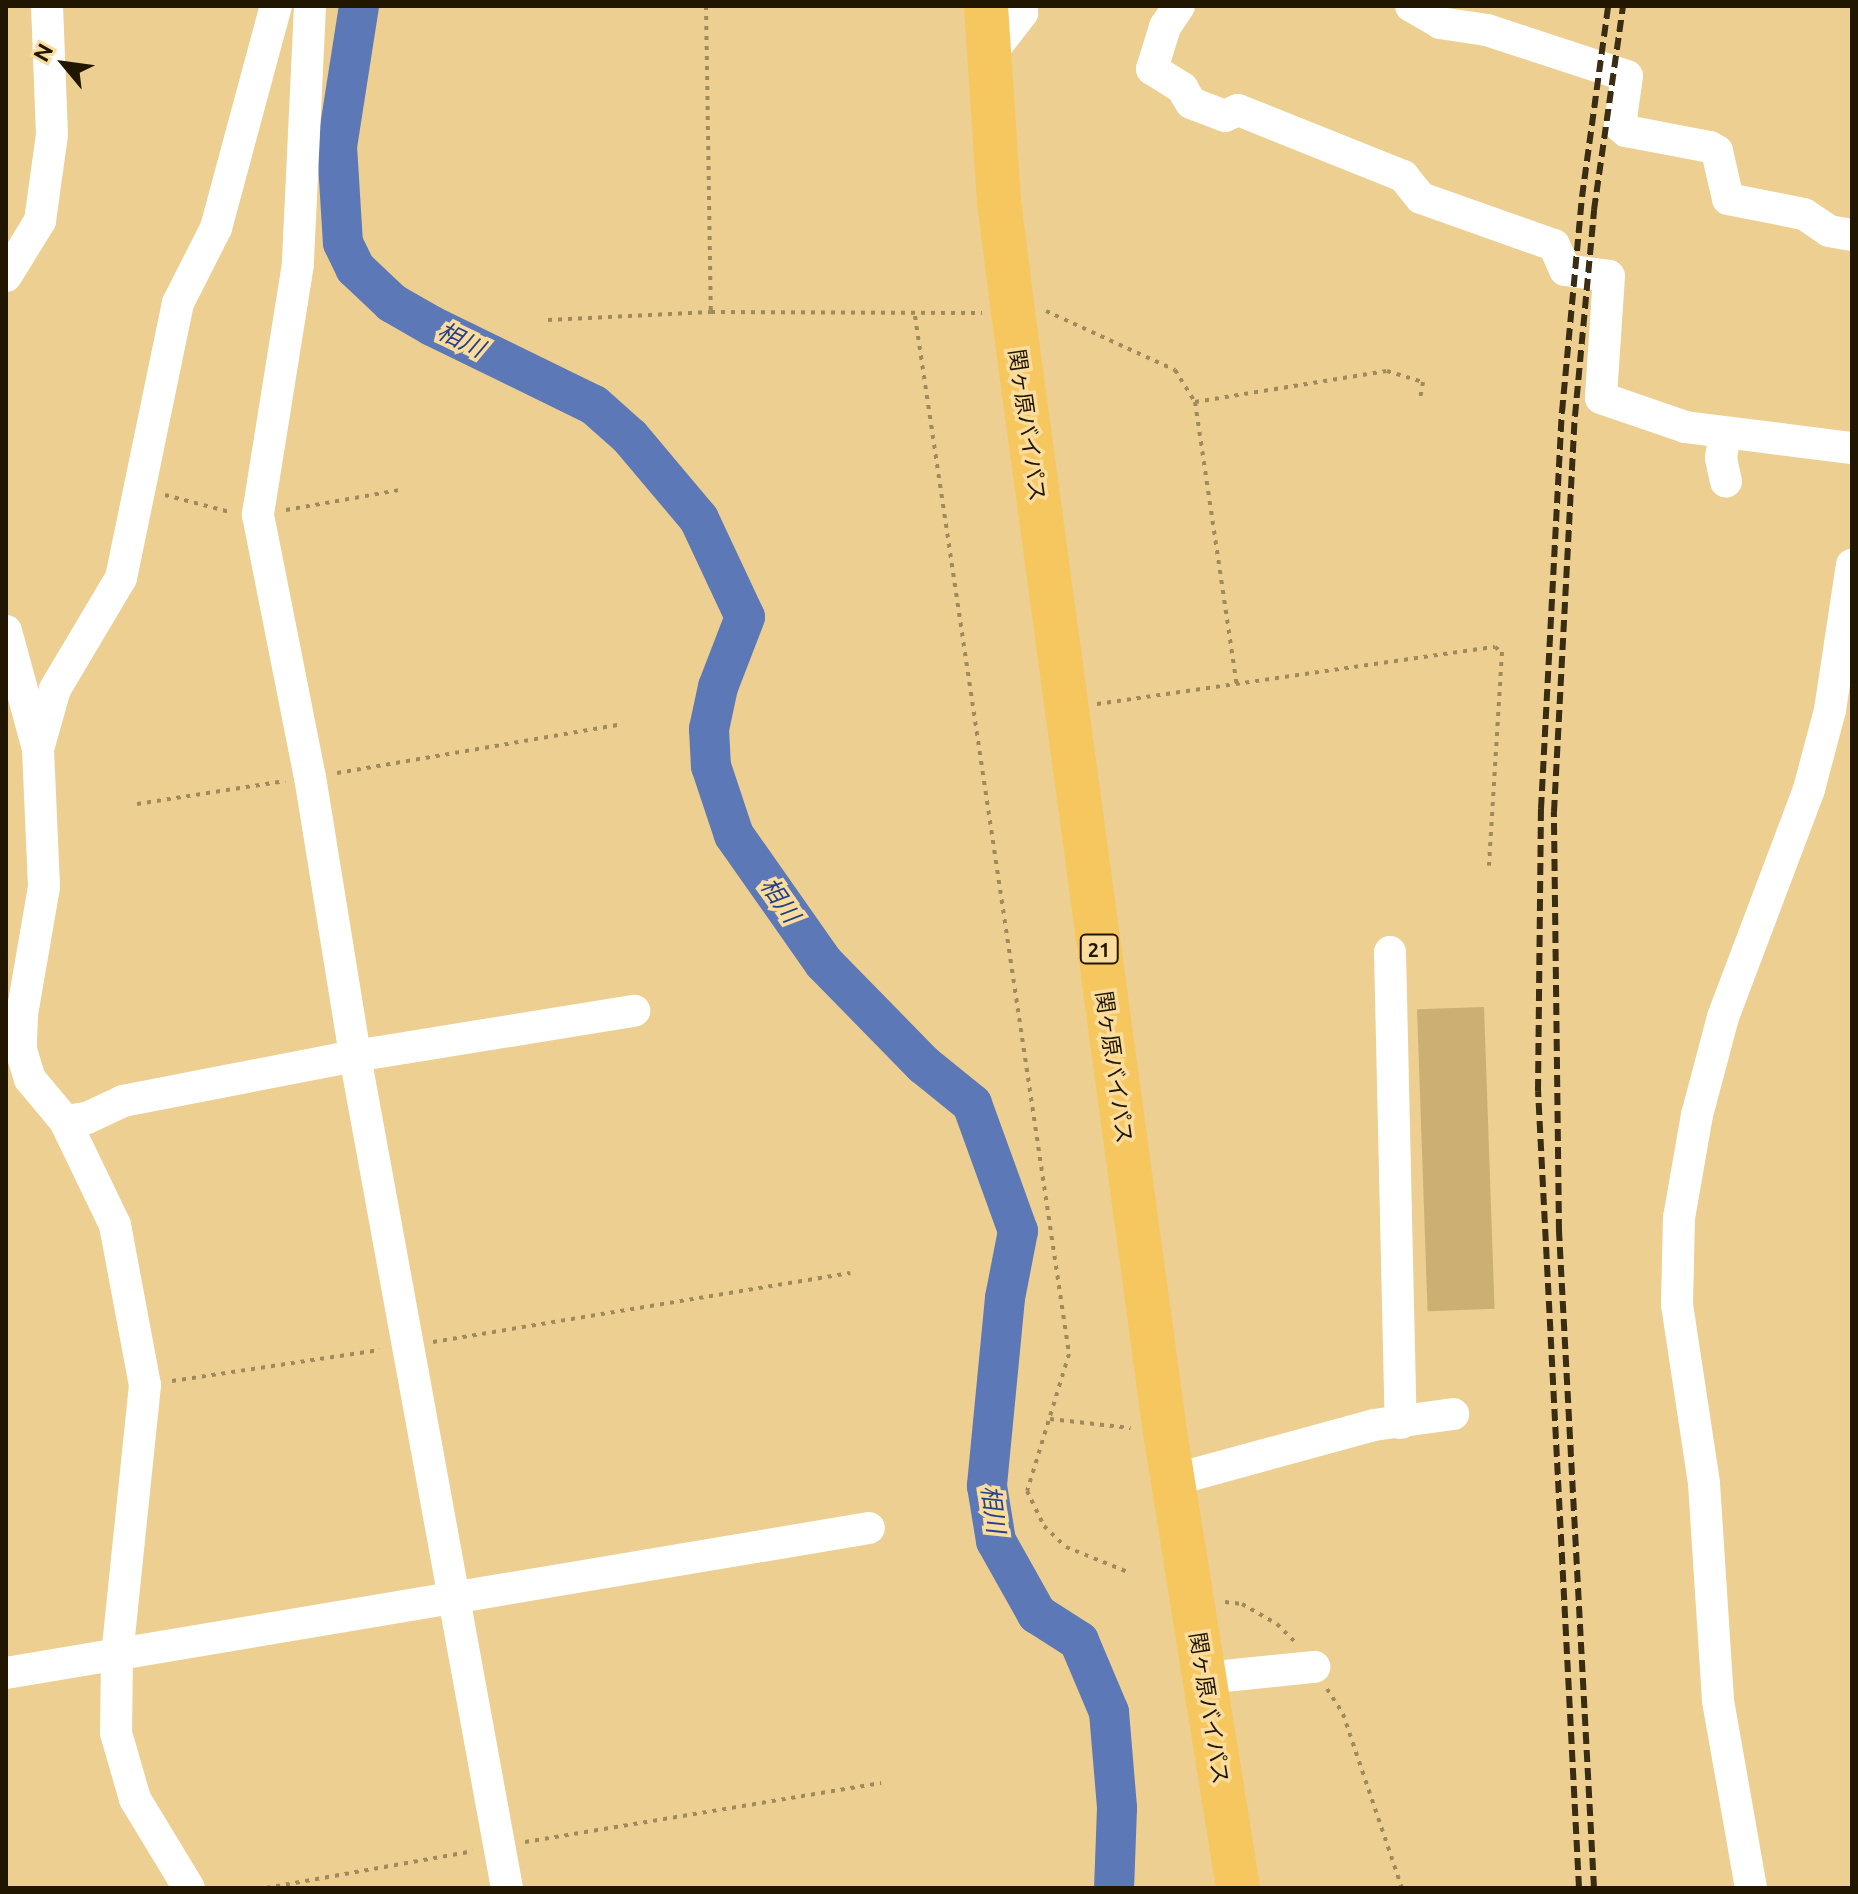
<!DOCTYPE html>
<meta charset="utf-8">
<style>
body{margin:0}
#map{position:relative;width:1858px;height:1894px;overflow:hidden;background:#eccf91;font-family:Ubuntu,"Noto Sans JP",sans-serif}
div>[style]{position:absolute}
.river>*{height:40px;margin:-20px;padding:0 20px;transform-origin:20px;border-radius:20px;background:#5c78b7}
.building>*{inset:0;background:#ccaf72;transform-origin:0 0}
.path>*{height:4px;margin-top:-2px;transform-origin:0;background:repeating-linear-gradient(90deg,#a08a5b 0 4px,transparent 0 10px)}
.minor>*{height:32px;margin:-16px;padding:0 16px;transform-origin:16px;border-radius:16px;background:#fff}
.highway>*{height:44px;margin:-22px;padding:0 22px;transform-origin:22px;border-radius:22px;background:#f6c75e}
.rail>*{height:6px;margin-top:-3px;transform-origin:0;background:repeating-linear-gradient(90deg,#3b2d12 0 12px,transparent 0 18px)}
span{translate:-50% -50%;white-space:nowrap;text-align:center;line-height:1.15;-webkit-text-stroke:7px #fadc9d;paint-order:stroke}
.shield-label span{padding:2px 6px;background:#fadc9d;border:2px solid;border-radius:6px;-webkit-text-stroke-width:0}
.shield-label{font-size:20px;color:#211600;font-weight:700}
.street-label{font-size:22px;color:#211600}
.water-label{font-size:24px;color:#22408c;font-style:italic}
.frame{position:absolute;inset:0;border:8px solid #211600;pointer-events:none}
.north{position:absolute;left:24px;top:24px;width:80px;height:80px;-webkit-text-stroke:6px #fadc9d;paint-order:stroke;rotate:299deg;font-size:22px;font-weight:700;line-height:32px;text-align:center;color:#211600}
.north::after{content:'';display:block;margin:auto;width:28px;height:36px;background:#211600;clip-path:polygon(50% 0,100% 100%,50% 72%,0 100%)}
</style>
<div id="map">
<div class="river">
<div style="left:359px;top:6px;width:142px;rotate:98.9deg"></div>
<div style="left:337px;top:146px;width:97px;rotate:86.5deg"></div>
<div style="left:343px;top:243px;width:28px;rotate:64deg"></div>
<div style="left:355px;top:268px;width:51px;rotate:43.4deg"></div>
<div style="left:392px;top:303px;width:46px;rotate:29.9deg"></div>
<div style="left:432px;top:326px;width:180px;rotate:26deg"></div>
<div style="left:594px;top:405px;width:48px;rotate:41.6deg"></div>
<div style="left:630px;top:437px;width:107px;rotate:49.9deg"></div>
<div style="left:699px;top:519px;width:108px;rotate:64.9deg"></div>
<div style="left:745px;top:617px;width:75px;rotate:111.1deg"></div>
<div style="left:718px;top:687px;width:43px;rotate:102.1deg"></div>
<div style="left:709px;top:729px;width:37px;rotate:87deg"></div>
<div style="left:711px;top:766px;width:73px;rotate:71.6deg"></div>
<div style="left:734px;top:835px;width:156px;rotate:54.9deg"></div>
<div style="left:824px;top:963px;width:143px;rotate:45.6deg"></div>
<div style="left:924px;top:1065px;width:62px;rotate:39.1deg"></div>
<div style="left:972px;top:1104px;width:135px;rotate:70.1deg"></div>
<div style="left:1018px;top:1231px;width:68px;rotate:101deg"></div>
<div style="left:1005px;top:1298px;width:189px;rotate:95.5deg"></div>
<div style="left:987px;top:1486px;width:56px;rotate:80.7deg"></div>
<div style="left:996px;top:1541px;width:84px;rotate:60.7deg"></div>
<div style="left:1037px;top:1614px;width:50px;rotate:32.7deg"></div>
<div style="left:1079px;top:1641px;width:77px;rotate:67.1deg"></div>
<div style="left:1109px;top:1712px;width:96px;rotate:85.2deg"></div>
<div style="left:1117px;top:1808px;width:80px;rotate:92.1deg"></div>
</div>
<div class="building">
<div style="left:1484px;top:1007px;width:302px;height:67px;rotate:88deg"></div>
</div>
<div class="path">
<div style="left:706px;top:6px;width:306px;rotate:89.1deg"></div>
<div style="left:1046px;top:311px;width:142px;rotate:24.6deg"></div>
<div style="left:1175px;top:370px;width:38px;rotate:58deg"></div>
<div style="left:1195px;top:402px;width:194px;rotate:-9.2deg"></div>
<div style="left:1387px;top:371px;width:38px;rotate:17deg"></div>
<div style="left:1423px;top:382px;width:17px;rotate:100deg"></div>
<div style="left:915px;top:316px;width:1049px;rotate:81.56deg"></div>
<div style="left:1069px;top:1354px;width:143px;rotate:107deg"></div>
<div style="left:1027px;top:1491px;width:39px;rotate:64deg"></div>
<div style="left:1044px;top:1526px;width:30px;rotate:44deg"></div>
<div style="left:1066px;top:1547px;width:67px;rotate:22deg"></div>
<div style="left:548px;top:320px;width:163px;rotate:-2.8deg"></div>
<div style="left:711px;top:312px;width:271px;rotate:0.2deg"></div>
<div style="left:1195px;top:402px;width:287px;rotate:81.6deg"></div>
<div style="left:165px;top:495px;width:67px;rotate:14.7deg"></div>
<div style="left:286px;top:510px;width:116px;rotate:-10deg"></div>
<div style="left:1097px;top:704px;width:402px;rotate:-8.2deg"></div>
<div style="left:1495px;top:647px;width:9px;rotate:36deg"></div>
<div style="left:1502px;top:652px;width:214px;rotate:93.5deg"></div>
<div style="left:337px;top:773px;width:286px;rotate:-9.7deg"></div>
<div style="left:137px;top:804px;width:150px;rotate:-8.8deg"></div>
<div style="left:433px;top:1342px;width:423px;rotate:-9.4deg"></div>
<div style="left:172px;top:1381px;width:210px;rotate:-8.5deg"></div>
<div style="left:1050px;top:1419px;width:81px;rotate:6.3deg"></div>
<div style="left:1225px;top:1602px;width:17px;rotate:7deg"></div>
<div style="left:1242px;top:1604px;width:40px;rotate:29.7deg"></div>
<div style="left:1277px;top:1624px;width:25px;rotate:45deg"></div>
<div style="left:1327px;top:1689px;width:30px;rotate:57deg"></div>
<div style="left:1343px;top:1714px;width:184px;rotate:71.3deg"></div>
<div style="left:525px;top:1842px;width:361px;rotate:-9.4deg"></div>
<div style="left:266px;top:1888px;width:210px;rotate:-10.1deg"></div>
</div>
<div class="minor">
<div style="left:310px;top:6px;width:258px;rotate:92.7deg"></div>
<div style="left:298px;top:264px;width:254px;rotate:99.1deg"></div>
<div style="left:258px;top:515px;width:267px;rotate:78.8deg"></div>
<div style="left:310px;top:777px;width:283px;rotate:80.8deg"></div>
<div style="left:355px;top:1056px;width:846px;rotate:79.65deg"></div>
<div style="left:1179px;top:6px;width:25px;rotate:124deg"></div>
<div style="left:1165px;top:27px;width:44px;rotate:107.2deg"></div>
<div style="left:1152px;top:69px;width:36px;rotate:32deg"></div>
<div style="left:1182px;top:88px;width:17px;rotate:59deg"></div>
<div style="left:1191px;top:103px;width:36px;rotate:21deg"></div>
<div style="left:1225px;top:116px;width:14px;rotate:-25deg"></div>
<div style="left:1238px;top:110px;width:178px;rotate:21.8deg"></div>
<div style="left:1403px;top:176px;width:28px;rotate:51deg"></div>
<div style="left:1421px;top:198px;width:141px;rotate:19.5deg"></div>
<div style="left:1554px;top:245px;width:27px;rotate:66deg"></div>
<div style="left:1565px;top:270px;width:44px;rotate:7.8deg"></div>
<div style="left:1609px;top:276px;width:122px;rotate:93.8deg"></div>
<div style="left:1601px;top:398px;width:89px;rotate:19deg"></div>
<div style="left:1685px;top:427px;width:168px;rotate:7.2deg"></div>
<div style="left:1411px;top:6px;width:34px;rotate:30deg"></div>
<div style="left:1440px;top:23px;width:48px;rotate:8.5deg"></div>
<div style="left:1487px;top:30px;width:147px;rotate:18.2deg"></div>
<div style="left:1627px;top:76px;width:50px;rotate:98deg"></div>
<div style="left:1620px;top:126px;width:8px;rotate:40deg"></div>
<div style="left:1626px;top:131px;width:86px;rotate:10.8deg"></div>
<div style="left:1710px;top:147px;width:8px;rotate:30deg"></div>
<div style="left:1717px;top:151px;width:49px;rotate:77.1deg"></div>
<div style="left:1728px;top:199px;width:77px;rotate:11.2deg"></div>
<div style="left:1804px;top:214px;width:30px;rotate:34deg"></div>
<div style="left:1829px;top:231px;width:23px;rotate:10deg"></div>
<div style="left:988px;top:57px;width:56px;rotate:-52.3deg"></div>
<div style="left:1022px;top:13px;width:7px;rotate:-98deg"></div>
<div style="left:6px;top:276px;width:65px;rotate:-58.3deg"></div>
<div style="left:40px;top:221px;width:87px;rotate:-82.1deg"></div>
<div style="left:52px;top:135px;width:129px;rotate:-92.2deg"></div>
<div style="left:1725px;top:433px;width:25px;rotate:99deg"></div>
<div style="left:1721px;top:458px;width:24px;rotate:78deg"></div>
<div style="left:6px;top:631px;width:122px;rotate:74.8deg"></div>
<div style="left:38px;top:749px;width:138px;rotate:87.5deg"></div>
<div style="left:44px;top:887px;width:129px;rotate:99.8deg"></div>
<div style="left:22px;top:1014px;width:36px;rotate:92deg"></div>
<div style="left:21px;top:1050px;width:30px;rotate:73deg"></div>
<div style="left:30px;top:1079px;width:55px;rotate:50.2deg"></div>
<div style="left:65px;top:1121px;width:115px;rotate:64.3deg"></div>
<div style="left:115px;top:1225px;width:163px;rotate:79.4deg"></div>
<div style="left:145px;top:1385px;width:270px;rotate:95.9deg"></div>
<div style="left:117px;top:1654px;width:79px;rotate:90.7deg"></div>
<div style="left:116px;top:1733px;width:69px;rotate:73.9deg"></div>
<div style="left:135px;top:1799px;width:104px;rotate:58.8deg"></div>
<div style="left:38px;top:749px;width:62px;rotate:-74.2deg"></div>
<div style="left:55px;top:689px;width:129px;rotate:-59.3deg"></div>
<div style="left:121px;top:578px;width:281px;rotate:-78.3deg"></div>
<div style="left:178px;top:303px;width:84px;rotate:-63.1deg"></div>
<div style="left:216px;top:228px;width:230px;rotate:-74.9deg"></div>
<div style="left:1390px;top:952px;width:471px;rotate:88.7deg"></div>
<div style="left:65px;top:1121px;width:22px;rotate:-8deg"></div>
<div style="left:87px;top:1118px;width:40px;rotate:-25deg"></div>
<div style="left:123px;top:1101px;width:236px;rotate:-11deg"></div>
<div style="left:355px;top:1056px;width:283px;rotate:-9.2deg"></div>
<div style="left:1173px;top:1480px;width:208px;rotate:-15.3deg"></div>
<div style="left:1374px;top:1425px;width:80px;rotate:-7.9deg"></div>
<div style="left:6px;top:1673px;width:875px;rotate:-9.54deg"></div>
<div style="left:1205px;top:1678px;width:110px;rotate:-5.8deg"></div>
<div style="left:1751px;top:1888px;width:191px;rotate:-100deg"></div>
<div style="left:1718px;top:1700px;width:217px;rotate:-93.7deg"></div>
<div style="left:1704px;top:1483px;width:181px;rotate:-98.6deg"></div>
<div style="left:1677px;top:1304px;width:86px;rotate:-88.7deg"></div>
<div style="left:1679px;top:1218px;width:105px;rotate:-80.1deg"></div>
<div style="left:1697px;top:1115px;width:101px;rotate:-75.1deg"></div>
<div style="left:1723px;top:1017px;width:244px;rotate:-69.3deg"></div>
<div style="left:1809px;top:789px;width:82px;rotate:-75.1deg"></div>
<div style="left:1830px;top:710px;width:147px;rotate:-81.4deg"></div>
</div>
<div class="highway">
<div style="left:986px;top:6px;width:195px;rotate:86.2deg"></div>
<div style="left:999px;top:201px;width:112px;rotate:82.8deg"></div>
<div style="left:1013px;top:312px;width:1130px;rotate:82.27deg"></div>
<div style="left:1165px;top:1432px;width:462px;rotate:80.9deg"></div>
</div>
<div class="rail">
<div style="left:1579px;top:1888px;width:798px;rotate:-92.94deg"></div>
<div style="left:1538px;top:1091px;width:282px;rotate:-89.4deg"></div>
<div style="left:1541px;top:809px;width:398px;rotate:-87deg"></div>
<div style="left:1562px;top:412px;width:216px;rotate:-84.7deg"></div>
<div style="left:1582px;top:197px;width:193px;rotate:-82.2deg"></div>
<div style="left:1594px;top:1888px;width:658px;rotate:-93.05deg"></div>
<div style="left:1559px;top:1231px;width:419px;rotate:-90.7deg"></div>
<div style="left:1554px;top:812px;width:397px;rotate:-87deg"></div>
<div style="left:1575px;top:416px;width:207px;rotate:-84.7deg"></div>
<div style="left:1594px;top:210px;width:206px;rotate:-81.9deg"></div>
</div>
<div class="shield-label">
<span style="left:1099px;top:949px">21</span>
</div>
<div class="street-label">
<span style="left:1028px;top:425px;rotate:82deg">関ヶ原バイパス</span>
<span style="left:1115px;top:1067px;rotate:82deg">関ヶ原バイパス</span>
<span style="left:1210px;top:1708px;rotate:81deg">関ヶ原バイパス</span>
</div>
<div class="water-label">
<span style="left:461px;top:340px;rotate:26deg">相川</span>
<span style="left:780px;top:900px;rotate:55deg">相川</span>
<span style="left:993px;top:1509px;rotate:82deg">相川</span>
</div>
<div class="frame"></div>
<div class="north">N</div>
</div>
